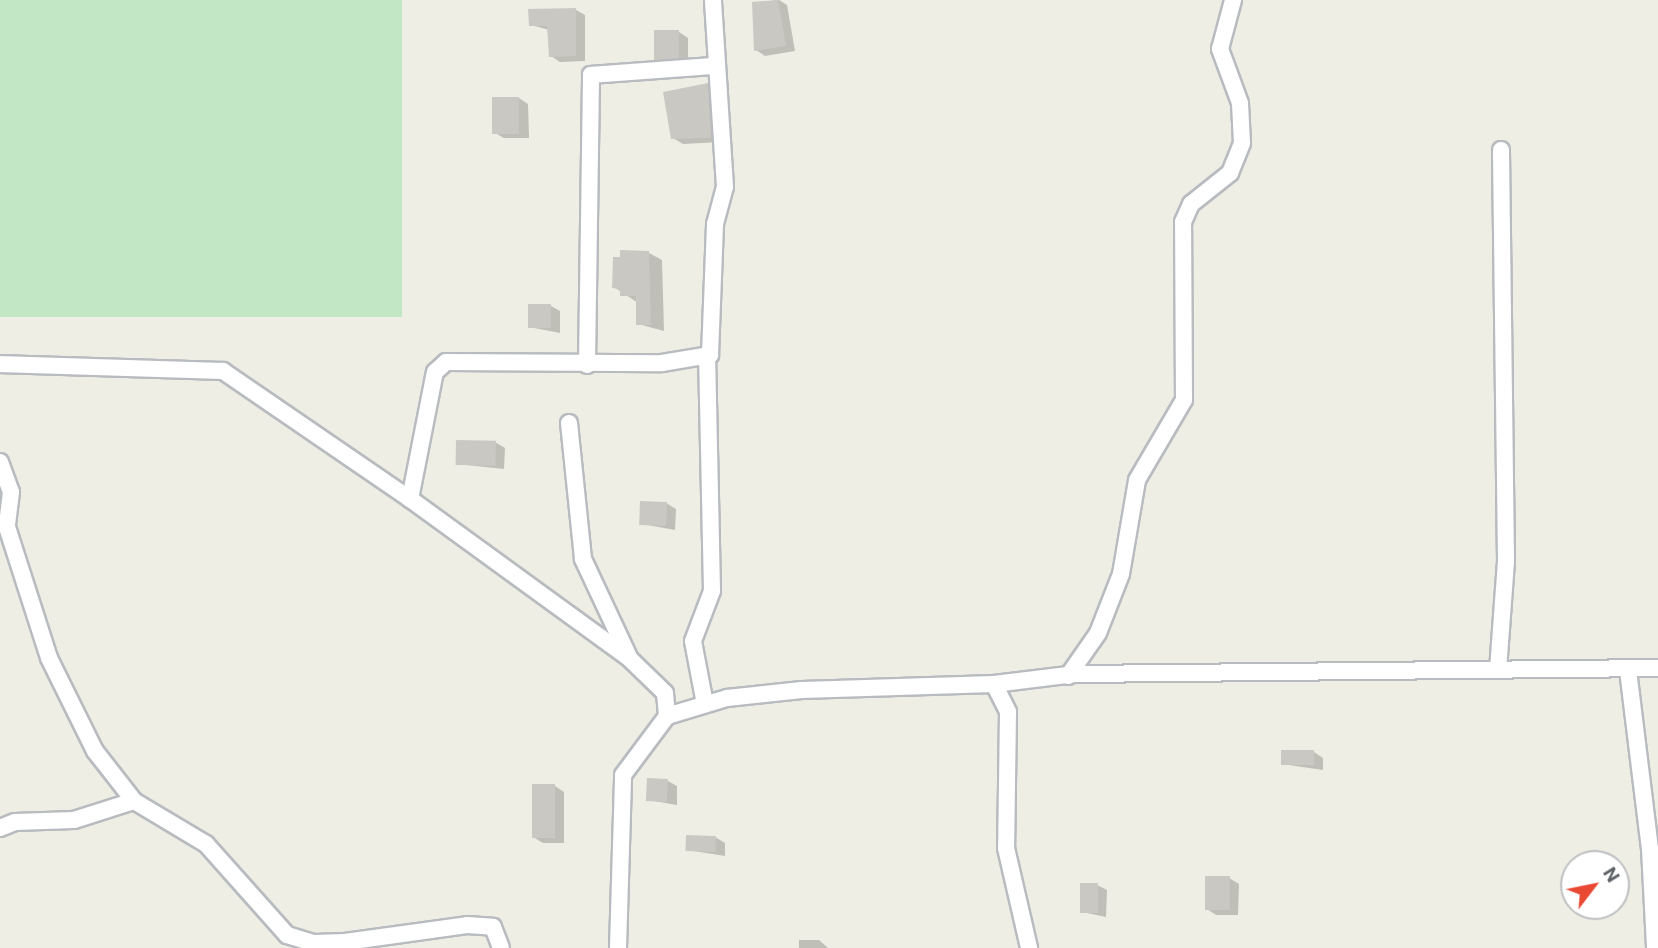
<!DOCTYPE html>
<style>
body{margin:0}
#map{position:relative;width:1658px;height:948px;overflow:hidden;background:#efeee5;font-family:Roboto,sans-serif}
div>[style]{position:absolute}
.green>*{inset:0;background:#c2e7c4;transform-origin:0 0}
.shadow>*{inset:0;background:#0003}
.building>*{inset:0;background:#cac8c3;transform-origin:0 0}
.roads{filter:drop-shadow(2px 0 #b8bbbf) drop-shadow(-2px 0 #b8bbbf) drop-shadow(0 2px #b8bbbf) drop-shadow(0 -2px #b8bbbf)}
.street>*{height:16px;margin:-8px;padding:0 8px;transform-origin:8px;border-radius:8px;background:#fff}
span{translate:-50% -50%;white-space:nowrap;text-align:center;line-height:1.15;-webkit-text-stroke:6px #fff;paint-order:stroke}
.north{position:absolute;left:1560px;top:850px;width:70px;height:70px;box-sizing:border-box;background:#fff;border:2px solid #bec0c2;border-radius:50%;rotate:58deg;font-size:19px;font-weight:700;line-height:28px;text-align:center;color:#5d6166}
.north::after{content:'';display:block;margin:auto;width:24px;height:32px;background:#e94832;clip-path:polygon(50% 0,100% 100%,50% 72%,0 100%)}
</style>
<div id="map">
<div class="green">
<div style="left:0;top:0;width:402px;height:317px"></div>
</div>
<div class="shadow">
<div style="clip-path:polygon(779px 0,787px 5px,795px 51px,765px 56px,756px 50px,754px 3px)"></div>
<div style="clip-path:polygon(576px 10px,585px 15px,585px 61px,560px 62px,551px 56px,549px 30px,531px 25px,530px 11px)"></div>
<div style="clip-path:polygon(679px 32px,688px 38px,688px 63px,656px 59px)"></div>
<div style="clip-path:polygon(708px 85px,717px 90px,720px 142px,683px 144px,673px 138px)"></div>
<div style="clip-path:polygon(519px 98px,528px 104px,529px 138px,504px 138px,495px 133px)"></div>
<div style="clip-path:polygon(649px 253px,662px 260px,664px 331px,638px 324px,638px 303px,614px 287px)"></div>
<div style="clip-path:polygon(551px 306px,560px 311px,560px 333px,529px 327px)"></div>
<div style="clip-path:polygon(495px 442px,505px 448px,504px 469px,457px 464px)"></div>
<div style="clip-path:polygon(666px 503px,676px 509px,675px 530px,642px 524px)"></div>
<div style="clip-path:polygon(1314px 752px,1323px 758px,1323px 770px,1282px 764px)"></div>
<div style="clip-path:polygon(668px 781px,677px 786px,677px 805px,648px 800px)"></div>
<div style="clip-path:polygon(555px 786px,564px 792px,564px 843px,543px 843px,533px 837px)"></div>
<div style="clip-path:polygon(715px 837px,725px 843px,725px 856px,687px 850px)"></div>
<div style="clip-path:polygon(1229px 878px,1239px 884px,1238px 915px,1216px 915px,1207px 909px)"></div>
<div style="clip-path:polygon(1097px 885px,1107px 890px,1106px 917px,1082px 912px)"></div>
<div style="clip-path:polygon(799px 940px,819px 940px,828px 948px,799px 948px)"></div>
</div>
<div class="building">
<div style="clip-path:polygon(778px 0,786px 46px,754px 51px,752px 2px)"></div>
<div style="clip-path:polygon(576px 8px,576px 56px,549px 57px,547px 26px,529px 26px,528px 9px)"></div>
<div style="left:654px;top:30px;width:25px;height:30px"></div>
<div style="clip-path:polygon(708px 83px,711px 138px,671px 139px,663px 92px)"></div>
<div style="left:492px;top:97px;width:27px;height:37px"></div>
<div style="clip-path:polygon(620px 250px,649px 251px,651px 325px,636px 325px,636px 296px,620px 296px,620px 289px,612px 288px,613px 257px,620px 257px)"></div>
<div style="left:528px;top:304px;width:23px;height:24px"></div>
<div style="left:456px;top:440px;width:40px;height:25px;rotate:1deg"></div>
<div style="left:640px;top:501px;width:27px;height:24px;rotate:2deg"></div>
<div style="left:1281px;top:750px;width:33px;height:15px"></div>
<div style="left:647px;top:778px;width:21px;height:23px;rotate:3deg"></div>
<div style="left:532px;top:784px;width:23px;height:54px"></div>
<div style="left:686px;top:835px;width:30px;height:16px;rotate:2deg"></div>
<div style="left:1205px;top:876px;width:25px;height:34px"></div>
<div style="left:1080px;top:883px;width:18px;height:30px"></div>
</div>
<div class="roads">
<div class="street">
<div style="left:0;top:364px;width:223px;rotate:1.8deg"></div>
<div style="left:223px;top:371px;width:227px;rotate:34.4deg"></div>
<div style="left:587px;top:365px;width:290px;rotate:-89.2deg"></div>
<div style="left:591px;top:75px;width:124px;rotate:-4.2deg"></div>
<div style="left:569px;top:423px;width:137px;rotate:84.1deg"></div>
<div style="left:583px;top:559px;width:106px;rotate:64.9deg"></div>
<div style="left:0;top:462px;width:32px;rotate:70deg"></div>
<div style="left:11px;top:492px;width:35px;rotate:97deg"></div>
<div style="left:7px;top:527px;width:138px;rotate:72.2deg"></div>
<div style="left:49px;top:658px;width:104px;rotate:63.7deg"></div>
<div style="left:95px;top:751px;width:63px;rotate:52deg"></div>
<div style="left:134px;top:801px;width:84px;rotate:30.8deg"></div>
<div style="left:206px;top:844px;width:122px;rotate:48.3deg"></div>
<div style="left:287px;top:935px;width:28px;rotate:17deg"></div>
<div style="left:314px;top:943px;width:31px;rotate:-2deg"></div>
<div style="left:345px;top:942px;width:123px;rotate:-7.9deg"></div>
<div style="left:467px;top:925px;width:26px;rotate:4deg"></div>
<div style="left:493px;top:927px;width:22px;rotate:69deg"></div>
<div style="left:1498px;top:670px;width:109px;rotate:-85.8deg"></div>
<div style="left:1506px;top:561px;width:411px;rotate:-90.7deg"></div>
<div style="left:1628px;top:670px;width:179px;rotate:83deg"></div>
<div style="left:1650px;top:848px;width:100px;rotate:87.1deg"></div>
<div style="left:1068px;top:676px;width:52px;rotate:-55.1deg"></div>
<div style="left:1098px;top:633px;width:63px;rotate:-68.7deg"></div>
<div style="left:1121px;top:574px;width:95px;rotate:-80.3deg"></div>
<div style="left:1137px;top:480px;width:93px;rotate:-59.6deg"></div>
<div style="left:1184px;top:400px;width:178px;rotate:-90.3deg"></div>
<div style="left:1183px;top:222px;width:20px;rotate:-66deg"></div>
<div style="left:1191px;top:204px;width:50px;rotate:-38.5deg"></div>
<div style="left:1230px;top:173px;width:32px;rotate:-68deg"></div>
<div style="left:1242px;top:143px;width:40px;rotate:-92.9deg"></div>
<div style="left:1240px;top:103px;width:58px;rotate:-110.3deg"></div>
<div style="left:1220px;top:49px;width:51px;rotate:-75.1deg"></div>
<div style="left:994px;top:684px;width:31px;rotate:63deg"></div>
<div style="left:1008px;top:712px;width:136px;rotate:90.8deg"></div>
<div style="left:1006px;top:848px;width:103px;rotate:77deg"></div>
<div style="left:705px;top:704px;width:64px;rotate:-100.8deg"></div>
<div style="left:693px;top:641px;width:53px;rotate:-69.2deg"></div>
<div style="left:712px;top:591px;width:235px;rotate:-91.2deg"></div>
<div style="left:667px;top:716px;width:63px;rotate:-16.7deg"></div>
<div style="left:727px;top:698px;width:75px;rotate:-6.1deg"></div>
<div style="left:802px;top:690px;width:192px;rotate:-1.8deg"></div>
<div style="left:994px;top:684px;width:83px;rotate:-7deg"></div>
<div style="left:1076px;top:674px;width:582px;rotate:-0.59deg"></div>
<div style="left:0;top:828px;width:16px;rotate:-22deg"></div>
<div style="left:15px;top:822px;width:59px;rotate:-1.9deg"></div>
<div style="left:74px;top:820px;width:63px;rotate:-17.6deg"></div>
<div style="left:618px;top:948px;width:173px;rotate:-88.3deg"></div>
<div style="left:623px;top:775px;width:74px;rotate:-53.3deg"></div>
<div style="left:667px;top:716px;width:23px;rotate:-95deg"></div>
<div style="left:665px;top:693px;width:50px;rotate:-135.8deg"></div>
<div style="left:629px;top:658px;width:271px;rotate:-144deg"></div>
<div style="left:410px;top:499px;width:129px;rotate:-78.9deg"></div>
<div style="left:435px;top:372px;width:15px;rotate:-42deg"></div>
<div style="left:446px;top:362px;width:216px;rotate:0.3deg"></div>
<div style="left:662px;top:363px;width:49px;rotate:-9.5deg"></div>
<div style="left:710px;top:355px;width:131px;rotate:-87.8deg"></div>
<div style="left:715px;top:224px;width:38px;rotate:-75deg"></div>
<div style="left:725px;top:187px;width:187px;rotate:-93.7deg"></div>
</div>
</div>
<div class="north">N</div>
</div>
